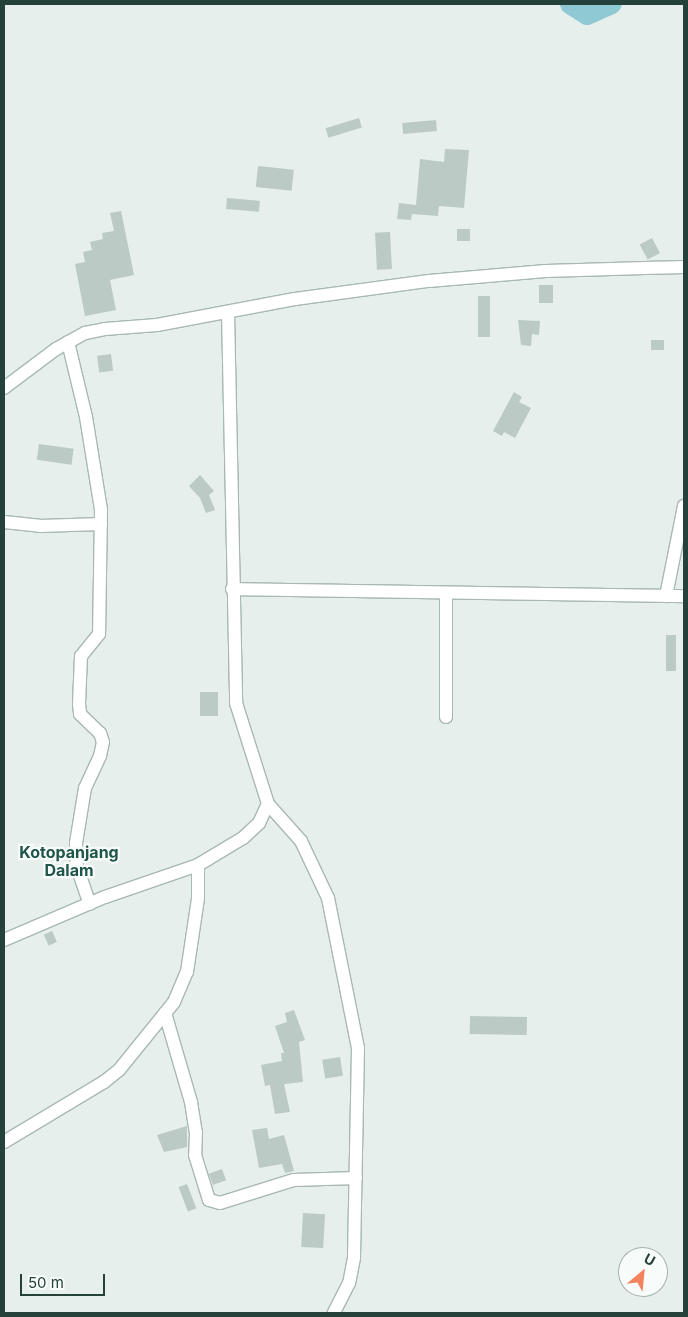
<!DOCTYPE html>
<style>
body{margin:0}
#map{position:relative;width:688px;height:1317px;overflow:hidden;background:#e6efeb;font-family:Inter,sans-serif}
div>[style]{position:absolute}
.river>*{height:20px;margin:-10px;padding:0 10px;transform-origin:10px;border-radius:10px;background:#8ec9d4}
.building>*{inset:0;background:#bbcac4;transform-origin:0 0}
.roads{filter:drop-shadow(1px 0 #a8b8b2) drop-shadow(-1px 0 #a8b8b2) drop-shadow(0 1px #a8b8b2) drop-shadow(0 -1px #a8b8b2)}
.street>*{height:12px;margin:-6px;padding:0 6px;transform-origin:6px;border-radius:6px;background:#fff}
span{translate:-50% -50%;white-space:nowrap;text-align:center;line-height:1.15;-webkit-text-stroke:4.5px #f7fbf9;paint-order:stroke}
.quarter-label{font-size:16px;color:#1f5548;font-weight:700}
.frame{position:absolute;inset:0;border:5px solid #24423a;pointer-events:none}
.north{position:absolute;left:618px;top:1247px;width:50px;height:50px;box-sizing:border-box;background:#f7fbf9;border:1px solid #a3b1ad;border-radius:50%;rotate:28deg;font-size:14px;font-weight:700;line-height:20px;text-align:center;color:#24423a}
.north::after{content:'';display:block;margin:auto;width:18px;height:22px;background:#f4845f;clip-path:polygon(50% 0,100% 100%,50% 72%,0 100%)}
.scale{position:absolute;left:20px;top:1274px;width:85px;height:22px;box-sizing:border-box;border:2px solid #24423a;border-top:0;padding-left:6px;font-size:15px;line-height:18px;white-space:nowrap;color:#24423a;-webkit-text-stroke:4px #f7fbf9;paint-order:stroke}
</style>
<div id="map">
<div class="river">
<div style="left:570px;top:4px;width:20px;rotate:33deg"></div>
<div style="left:587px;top:15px;width:27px;rotate:-24deg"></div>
</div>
<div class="building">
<div style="left:359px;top:118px;width:10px;height:35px;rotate:73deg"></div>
<div style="left:436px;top:120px;width:11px;height:34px;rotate:85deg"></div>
<div style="clip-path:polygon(445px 149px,469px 150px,464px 208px,439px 206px,438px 216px,412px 214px,411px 220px,397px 219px,399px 203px,416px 205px,420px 159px,444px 162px)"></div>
<div style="left:258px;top:166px;width:36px;height:21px;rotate:6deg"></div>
<div style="left:227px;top:198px;width:33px;height:11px;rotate:5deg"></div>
<div style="clip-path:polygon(121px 211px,134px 275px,110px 280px,116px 310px,85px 316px,75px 264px,85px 262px,83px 252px,92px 250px,90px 242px,103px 239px,102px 233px,114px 231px,110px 213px)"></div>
<div style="left:457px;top:229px;width:13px;height:12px"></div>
<div style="left:390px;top:232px;width:37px;height:15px;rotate:87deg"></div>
<div style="left:652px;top:238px;width:17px;height:14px;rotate:62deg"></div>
<div style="left:539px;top:285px;width:14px;height:18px"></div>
<div style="left:478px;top:296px;width:12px;height:41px"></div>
<div style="clip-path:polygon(518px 320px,540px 321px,539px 335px,532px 334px,531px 346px,521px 345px)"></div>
<div style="left:651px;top:340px;width:13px;height:10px"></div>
<div style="left:111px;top:354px;width:17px;height:14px;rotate:83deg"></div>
<div style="clip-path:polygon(514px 392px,522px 397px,519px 402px,531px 408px,515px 438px,504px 432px,502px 436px,493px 431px)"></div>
<div style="left:39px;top:444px;width:35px;height:16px;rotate:8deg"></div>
<div style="clip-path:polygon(200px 475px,214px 491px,209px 495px,215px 510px,206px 513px,200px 498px,189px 486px)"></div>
<div style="left:666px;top:635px;width:10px;height:36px"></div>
<div style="left:200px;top:692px;width:18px;height:24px"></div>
<div style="left:52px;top:931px;width:12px;height:9px;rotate:66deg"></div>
<div style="clip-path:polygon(294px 1010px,305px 1040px,299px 1042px,303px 1082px,284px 1084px,290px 1112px,275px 1114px,270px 1085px,265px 1086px,261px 1065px,282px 1061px,281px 1053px,284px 1053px,275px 1026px,287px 1022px,285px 1013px)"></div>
<div style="left:470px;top:1016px;width:57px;height:18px;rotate:1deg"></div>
<div style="left:340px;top:1057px;width:19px;height:18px;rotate:81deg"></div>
<div style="clip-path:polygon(187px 1126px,187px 1147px,164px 1152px,157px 1135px)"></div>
<div style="clip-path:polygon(267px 1128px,269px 1139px,284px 1135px,294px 1171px,285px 1173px,282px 1164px,259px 1168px,252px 1130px)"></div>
<div style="left:222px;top:1169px;width:12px;height:14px;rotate:70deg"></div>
<div style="left:187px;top:1184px;width:26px;height:9px;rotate:69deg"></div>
<div style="left:303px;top:1213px;width:22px;height:34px;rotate:3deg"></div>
</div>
<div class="roads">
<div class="street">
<div style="left:228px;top:312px;width:391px;rotate:88.8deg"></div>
<div style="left:236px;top:703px;width:106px;rotate:72.4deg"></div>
<div style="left:268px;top:804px;width:50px;rotate:48.3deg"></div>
<div style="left:301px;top:841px;width:63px;rotate:64.7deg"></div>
<div style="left:328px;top:898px;width:153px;rotate:78.7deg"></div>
<div style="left:358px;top:1048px;width:210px;rotate:91.1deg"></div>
<div style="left:354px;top:1258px;width:25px;rotate:101deg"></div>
<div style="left:349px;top:1283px;width:34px;rotate:117deg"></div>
<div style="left:68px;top:342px;width:77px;rotate:76.5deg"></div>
<div style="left:86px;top:417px;width:94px;rotate:80.8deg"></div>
<div style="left:101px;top:510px;width:124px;rotate:90.9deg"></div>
<div style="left:99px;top:634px;width:28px;rotate:129deg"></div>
<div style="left:81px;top:656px;width:48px;rotate:92.4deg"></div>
<div style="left:79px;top:704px;width:10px;rotate:84deg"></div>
<div style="left:80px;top:714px;width:28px;rotate:44deg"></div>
<div style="left:100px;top:733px;width:9px;rotate:72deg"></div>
<div style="left:103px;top:742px;width:14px;rotate:102deg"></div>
<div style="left:100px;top:756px;width:35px;rotate:115deg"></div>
<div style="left:85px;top:788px;width:56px;rotate:99.3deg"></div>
<div style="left:76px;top:843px;width:24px;rotate:88deg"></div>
<div style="left:77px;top:867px;width:39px;rotate:71deg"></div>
<div style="left:4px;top:388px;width:65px;rotate:-36.9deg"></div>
<div style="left:56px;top:349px;width:33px;rotate:-29deg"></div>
<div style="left:85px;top:333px;width:20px;rotate:-11deg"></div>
<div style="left:105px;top:329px;width:52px;rotate:-4.4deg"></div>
<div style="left:157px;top:325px;width:140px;rotate:-10.7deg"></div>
<div style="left:295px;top:299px;width:135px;rotate:-7.7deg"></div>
<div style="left:429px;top:281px;width:117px;rotate:-4.9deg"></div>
<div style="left:546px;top:271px;width:138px;rotate:-1.7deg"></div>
<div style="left:4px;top:522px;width:36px;rotate:6deg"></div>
<div style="left:40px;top:526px;width:61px;rotate:-1.9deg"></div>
<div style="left:232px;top:589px;width:452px;rotate:0.9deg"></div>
<div style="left:666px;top:596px;width:92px;rotate:-78.7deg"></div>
<div style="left:446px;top:717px;width:124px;rotate:-90deg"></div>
<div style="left:4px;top:940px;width:110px;rotate:-23.1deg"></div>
<div style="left:105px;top:897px;width:98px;rotate:-19deg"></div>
<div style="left:198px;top:865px;width:52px;rotate:-31deg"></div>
<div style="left:243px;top:838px;width:22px;rotate:-43deg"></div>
<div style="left:259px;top:823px;width:21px;rotate:-65deg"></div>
<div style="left:165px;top:1013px;width:93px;rotate:73.7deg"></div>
<div style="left:191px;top:1102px;width:30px;rotate:81deg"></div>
<div style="left:196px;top:1132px;width:23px;rotate:92deg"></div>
<div style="left:195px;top:1155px;width:47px;rotate:72.7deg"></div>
<div style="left:209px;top:1200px;width:11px;rotate:15deg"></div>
<div style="left:220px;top:1203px;width:77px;rotate:-17.3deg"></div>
<div style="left:294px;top:1180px;width:62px;rotate:-1.8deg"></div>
<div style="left:4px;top:1142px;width:117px;rotate:-31deg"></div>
<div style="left:104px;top:1082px;width:19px;rotate:-39deg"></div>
<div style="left:119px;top:1070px;width:87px;rotate:-51deg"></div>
<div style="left:174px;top:1002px;width:33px;rotate:-67deg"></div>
<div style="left:187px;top:972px;width:75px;rotate:-81.5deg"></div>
<div style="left:198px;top:898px;width:33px;rotate:-90deg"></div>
</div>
</div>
<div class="quarter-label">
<span style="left:69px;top:861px">Kotopanjang<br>Dalam</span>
</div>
<div class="frame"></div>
<div class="north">U</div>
<div class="scale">50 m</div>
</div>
